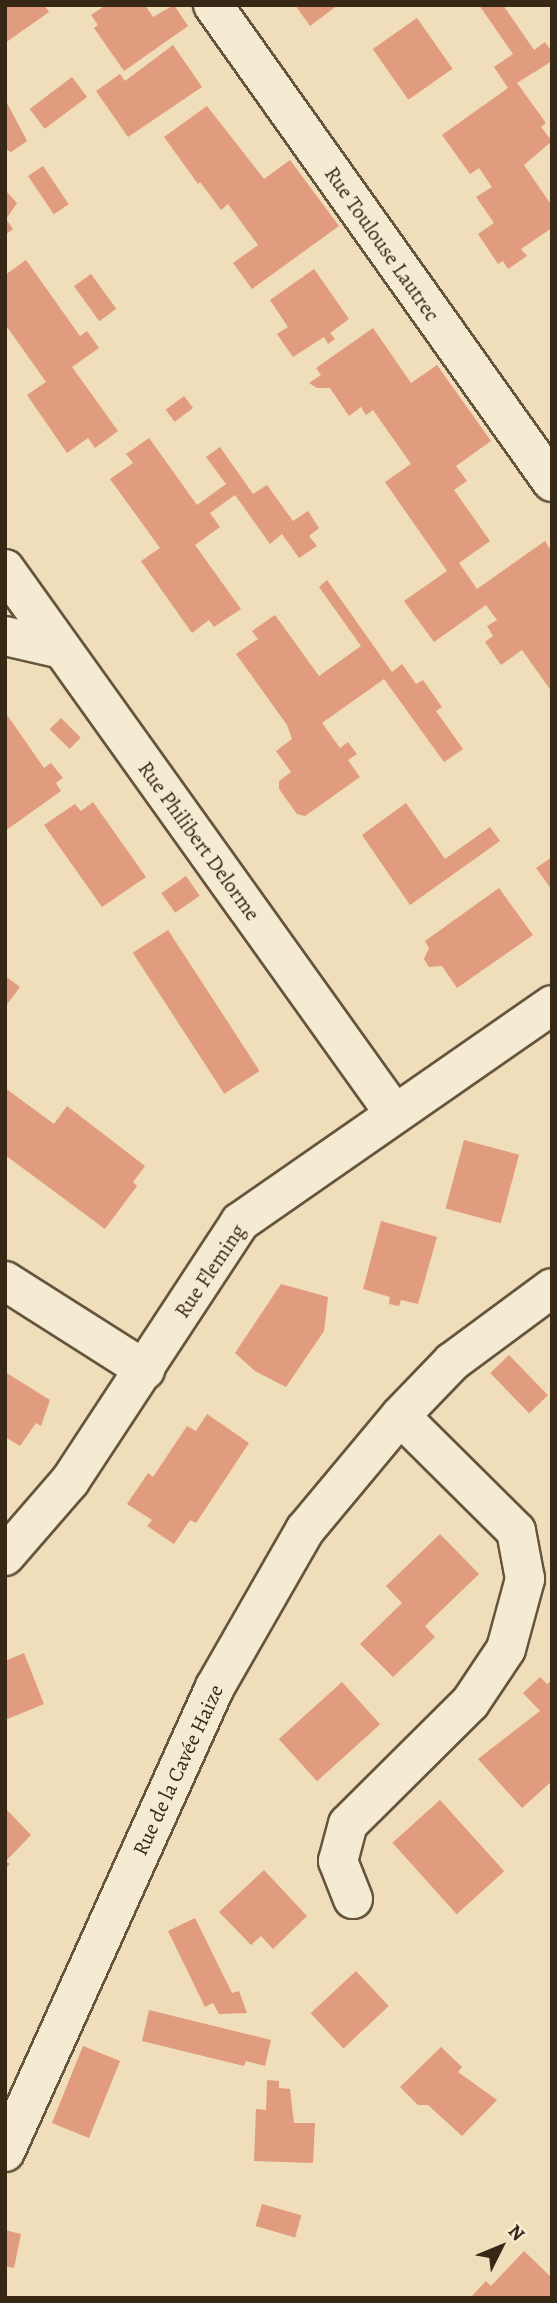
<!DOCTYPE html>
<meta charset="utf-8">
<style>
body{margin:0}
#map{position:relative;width:557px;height:2303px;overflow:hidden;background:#efdeb9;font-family:Alegreya,serif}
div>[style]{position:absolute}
.building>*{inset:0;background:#e19b7e;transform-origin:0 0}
.roads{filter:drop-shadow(2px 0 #65553e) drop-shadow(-2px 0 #65553e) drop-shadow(0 2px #65553e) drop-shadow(0 -2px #65553e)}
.minor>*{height:38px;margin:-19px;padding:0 19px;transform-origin:19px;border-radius:19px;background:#f5ead2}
span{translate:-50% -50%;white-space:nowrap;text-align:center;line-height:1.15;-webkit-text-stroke:7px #f5ead2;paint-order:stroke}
.street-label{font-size:21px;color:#372715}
.frame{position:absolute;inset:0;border:7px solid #372715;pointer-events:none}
.north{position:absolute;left:466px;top:2212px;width:70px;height:70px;-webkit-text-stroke:5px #f5ead2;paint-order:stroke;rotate:47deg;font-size:19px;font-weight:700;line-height:28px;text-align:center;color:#372715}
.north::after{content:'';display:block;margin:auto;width:24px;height:32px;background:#372715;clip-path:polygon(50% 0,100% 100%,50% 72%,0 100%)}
</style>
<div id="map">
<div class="building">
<div style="clip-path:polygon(5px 5px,44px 5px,49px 12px,5px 43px)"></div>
<div style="clip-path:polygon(106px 5px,145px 5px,153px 17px,174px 5px,188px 26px,124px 71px,94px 28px,98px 25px,91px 15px)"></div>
<div style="clip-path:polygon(295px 5px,338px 5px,310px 26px)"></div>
<div style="clip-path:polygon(479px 5px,503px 5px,534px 50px,545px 42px,552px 52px,552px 61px,517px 83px,546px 123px,541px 127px,552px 141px,524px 165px,552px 206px,552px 228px,521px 249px,527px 256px,508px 269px,503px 261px,498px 264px,478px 234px,494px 223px,476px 197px,492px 187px,479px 168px,470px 174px,442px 135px,508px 88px,494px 67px,513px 54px)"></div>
<div style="left:417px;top:18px;width:62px;height:54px;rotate:55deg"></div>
<div style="clip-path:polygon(173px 45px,202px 87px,128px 137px,96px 91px,120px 74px,125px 81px)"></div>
<div style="left:72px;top:77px;width:25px;height:53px;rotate:53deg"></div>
<div style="clip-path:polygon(5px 99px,27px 141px,11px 152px,5px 149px)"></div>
<div style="clip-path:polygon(207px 106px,264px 179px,290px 160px,339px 226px,252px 289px,233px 263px,258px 245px,228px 204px,221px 210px,200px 182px,198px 184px,164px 137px)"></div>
<div style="left:43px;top:166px;width:46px;height:18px;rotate:56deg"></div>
<div style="clip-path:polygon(5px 190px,17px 203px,6px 219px,13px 229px,5px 235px)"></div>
<div style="clip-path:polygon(26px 260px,80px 336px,87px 331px,99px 348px,72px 367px,118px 431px,95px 448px,88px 438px,67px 453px,27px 395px,46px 382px,5px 324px,5px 275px)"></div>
<div style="clip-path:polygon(314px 269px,349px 319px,330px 333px,335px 339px,328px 344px,324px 337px,293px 357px,277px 334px,288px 327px,270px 300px)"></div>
<div style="left:91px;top:274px;width:43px;height:21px;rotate:54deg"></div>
<div style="clip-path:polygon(373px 328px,411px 383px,437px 365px,491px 441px,456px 466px,467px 481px,454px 490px,490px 541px,459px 563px,477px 589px,545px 541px,552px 552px,552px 692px,522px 650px,501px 665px,485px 642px,493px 636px,487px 626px,497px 620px,486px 605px,434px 642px,404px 601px,447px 571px,385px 482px,411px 464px,373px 410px,366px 415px,361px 407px,349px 416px,330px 388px,317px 388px,309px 383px,321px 375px,316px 368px)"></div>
<div style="left:184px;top:396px;width:15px;height:23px;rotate:53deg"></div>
<div style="clip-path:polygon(149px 438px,197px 505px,226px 484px,206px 457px,220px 447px,253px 494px,267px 485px,293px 521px,308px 511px,319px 528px,309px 536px,317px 546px,299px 558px,282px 534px,270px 544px,235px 495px,210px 513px,220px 527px,195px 545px,241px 609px,214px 627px,209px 620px,192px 633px,141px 561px,160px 548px,110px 479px,133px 463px,126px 454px)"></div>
<div style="clip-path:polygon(327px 580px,392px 672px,402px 664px,416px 684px,423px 680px,442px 707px,436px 711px,463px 749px,444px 762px,384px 679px,322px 723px,340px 748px,348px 742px,357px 754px,348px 760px,360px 777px,305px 816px,297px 814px,279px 789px,279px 781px,291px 772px,276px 751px,292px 739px,287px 725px,236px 654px,258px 639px,252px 631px,275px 615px,319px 676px,361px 646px,319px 587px)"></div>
<div style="clip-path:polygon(5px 712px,44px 768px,51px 763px,63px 778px,56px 783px,61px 791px,5px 831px)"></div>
<div style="left:61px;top:718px;width:28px;height:16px;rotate:45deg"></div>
<div style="clip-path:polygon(93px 802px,146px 877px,102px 907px,44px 825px,75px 804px,81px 811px)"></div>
<div style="clip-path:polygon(406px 803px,445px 859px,490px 827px,500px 841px,410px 905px,362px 835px)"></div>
<div style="clip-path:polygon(552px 857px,552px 890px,536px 868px)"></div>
<div style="left:186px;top:876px;width:24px;height:30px;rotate:55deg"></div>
<div style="clip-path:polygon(499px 888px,533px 935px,457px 988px,442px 966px,429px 967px,424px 959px,429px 948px,425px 941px)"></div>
<div style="left:168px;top:930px;width:168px;height:42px;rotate:57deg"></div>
<div style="clip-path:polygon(5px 976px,20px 987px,5px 1007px)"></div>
<div style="clip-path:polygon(5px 1088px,54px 1124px,67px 1106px,145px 1166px,133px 1182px,137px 1186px,105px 1229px,5px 1155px)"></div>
<div style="left:464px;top:1140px;width:57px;height:71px;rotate:15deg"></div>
<div style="clip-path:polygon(381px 1221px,437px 1237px,418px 1304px,401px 1300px,399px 1306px,389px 1304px,390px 1297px,363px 1289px)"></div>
<div style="clip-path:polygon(281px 1284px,328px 1297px,324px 1331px,286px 1387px,255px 1371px,235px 1353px)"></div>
<div style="left:509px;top:1355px;width:56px;height:26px;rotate:46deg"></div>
<div style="clip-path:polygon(5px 1372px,50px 1400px,41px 1426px,36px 1423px,20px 1446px,5px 1437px)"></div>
<div style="clip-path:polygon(207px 1414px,249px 1443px,196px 1523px,190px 1520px,174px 1544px,147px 1526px,152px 1520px,127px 1504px,148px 1473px,153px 1477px,187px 1426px,196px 1431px)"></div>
<div style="clip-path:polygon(440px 1534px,479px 1574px,425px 1626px,435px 1637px,393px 1677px,360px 1644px,402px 1603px,386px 1586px)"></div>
<div style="clip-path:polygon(24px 1653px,44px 1704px,5px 1720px,5px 1661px)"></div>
<div style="clip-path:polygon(540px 1677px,547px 1684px,552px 1680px,552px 1781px,522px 1808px,478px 1759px,540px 1711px,523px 1693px)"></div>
<div style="left:342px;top:1682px;width:57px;height:85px;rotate:48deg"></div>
<div style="left:440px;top:1800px;width:96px;height:64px;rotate:48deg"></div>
<div style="clip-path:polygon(5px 1808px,31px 1835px,6px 1861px,10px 1864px,5px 1869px)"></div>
<div style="clip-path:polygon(264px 1870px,307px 1916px,273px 1949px,261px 1936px,251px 1945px,219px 1912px)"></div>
<div style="clip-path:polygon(195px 1918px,232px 1993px,239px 1991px,247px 2013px,219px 2014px,213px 2003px,205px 2007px,168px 1931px)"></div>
<div style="left:356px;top:1971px;width:48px;height:62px;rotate:47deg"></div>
<div style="clip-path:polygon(149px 2010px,271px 2040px,265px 2066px,246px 2061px,244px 2066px,142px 2041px)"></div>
<div style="left:83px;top:2046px;width:40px;height:83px;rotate:22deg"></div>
<div style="clip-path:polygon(441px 2047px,462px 2067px,458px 2072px,497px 2100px,462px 2136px,428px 2105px,418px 2105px,400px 2087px)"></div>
<div style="clip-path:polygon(267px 2080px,279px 2081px,279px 2088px,290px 2089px,294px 2123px,315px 2123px,313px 2163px,254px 2161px,256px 2109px,266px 2110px)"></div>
<div style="left:262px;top:2204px;width:41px;height:23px;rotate:16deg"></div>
<div style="clip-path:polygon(5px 2230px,21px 2234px,14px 2268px,5px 2266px)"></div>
<div style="clip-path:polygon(524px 2251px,552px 2278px,552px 2298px,470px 2298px,486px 2281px,491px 2286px)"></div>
</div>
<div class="roads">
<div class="minor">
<div style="left:213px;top:5px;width:585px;rotate:54.6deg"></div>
<div style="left:5px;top:569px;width:669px;rotate:54.43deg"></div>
<div style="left:5px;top:636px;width:58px;rotate:12.8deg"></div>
<div style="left:5px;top:1281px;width:166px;rotate:32.4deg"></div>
<div style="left:5px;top:1556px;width:99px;rotate:-49.1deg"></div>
<div style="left:70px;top:1481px;width:310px;rotate:-56.7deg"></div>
<div style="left:240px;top:1222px;width:380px;rotate:-34.8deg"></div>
<div style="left:353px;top:1899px;width:41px;rotate:-111.5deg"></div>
<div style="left:338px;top:1861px;width:38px;rotate:-75deg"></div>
<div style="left:348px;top:1824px;width:172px;rotate:-44.8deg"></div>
<div style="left:470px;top:1703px;width:65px;rotate:-56.3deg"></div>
<div style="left:506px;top:1649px;width:73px;rotate:-74.8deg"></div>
<div style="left:525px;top:1579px;width:49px;rotate:-100.6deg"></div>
<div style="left:516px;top:1531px;width:163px;rotate:-135.2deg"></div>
<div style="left:5px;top:2152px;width:510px;rotate:-65.7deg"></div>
<div style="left:215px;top:1687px;width:181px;rotate:-60.2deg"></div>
<div style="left:305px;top:1530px;width:148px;rotate:-50.2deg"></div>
<div style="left:400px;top:1416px;width:75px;rotate:-46.1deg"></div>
<div style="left:452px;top:1362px;width:124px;rotate:-36.5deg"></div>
</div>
</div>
<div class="street-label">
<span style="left:382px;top:244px;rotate:55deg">Rue Toulouse Lautrec</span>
<span style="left:199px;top:841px;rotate:54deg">Rue Philibert Delorme</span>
<span style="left:210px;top:1271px;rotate:-56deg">Rue Fleming</span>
<span style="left:178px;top:1770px;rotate:-65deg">Rue de la Cavée Haize</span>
</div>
<div class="frame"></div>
<div class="north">N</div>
</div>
